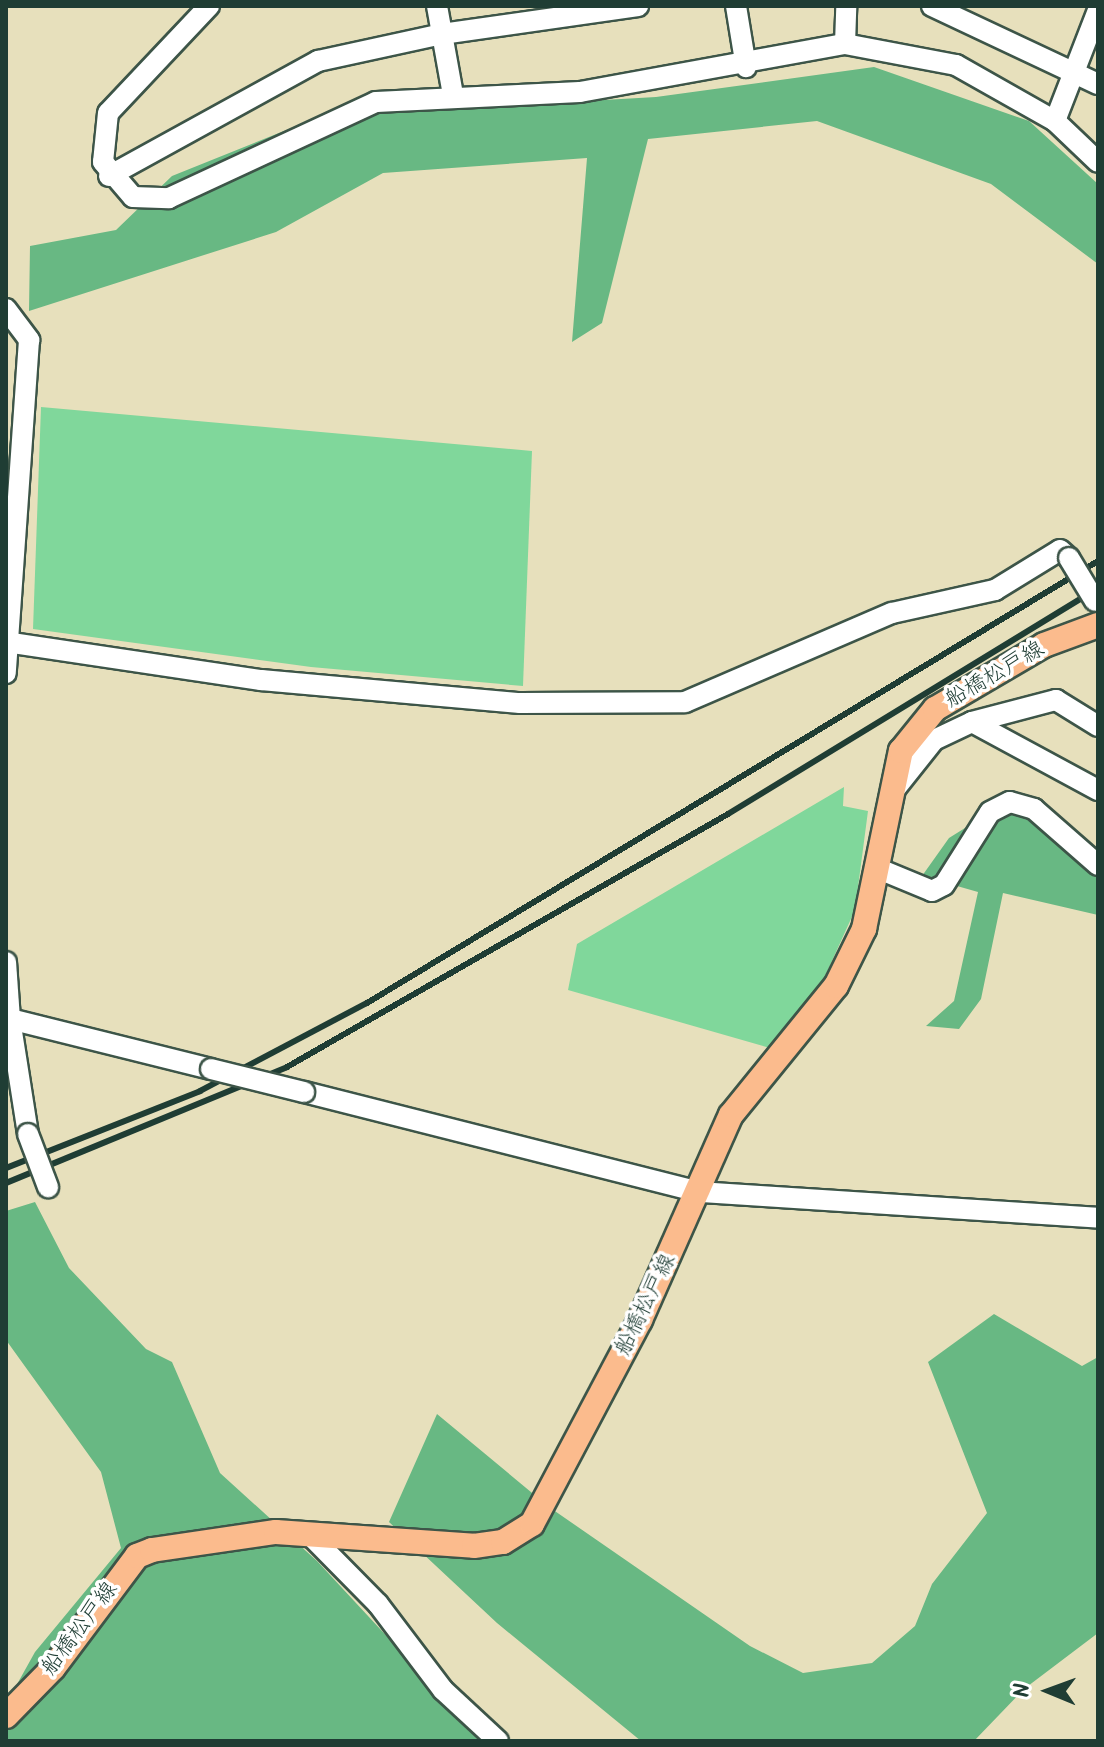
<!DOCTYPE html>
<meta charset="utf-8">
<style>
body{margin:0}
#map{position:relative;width:1104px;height:1747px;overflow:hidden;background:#e7e0bc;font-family:Kalam,"Klee One",sans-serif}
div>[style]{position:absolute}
.green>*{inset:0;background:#80d79b}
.forest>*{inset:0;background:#68b883}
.roads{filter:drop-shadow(2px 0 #3d5548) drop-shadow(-2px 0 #3d5548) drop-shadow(0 2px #3d5548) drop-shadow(0 -2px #3d5548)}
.minor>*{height:20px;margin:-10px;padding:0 10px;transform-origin:10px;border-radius:10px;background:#fff}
.major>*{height:24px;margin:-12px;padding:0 12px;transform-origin:12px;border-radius:12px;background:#fbbb8d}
.rail>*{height:6px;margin:-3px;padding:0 3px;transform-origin:3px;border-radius:3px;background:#1f3d34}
.bridges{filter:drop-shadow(2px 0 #3d5548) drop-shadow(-2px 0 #3d5548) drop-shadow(0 2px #3d5548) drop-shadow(0 -2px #3d5548)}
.minor-bridge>*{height:20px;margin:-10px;padding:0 10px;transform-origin:10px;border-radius:10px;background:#fff}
span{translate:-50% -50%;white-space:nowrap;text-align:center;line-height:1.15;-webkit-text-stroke:7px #fff;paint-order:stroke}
.street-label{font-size:22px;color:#1f3d34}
.frame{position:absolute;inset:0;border:8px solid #1f3d34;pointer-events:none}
.north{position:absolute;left:1008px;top:1651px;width:80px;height:80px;-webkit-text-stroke:6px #fff;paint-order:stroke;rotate:271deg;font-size:22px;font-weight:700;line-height:32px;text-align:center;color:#1f3d34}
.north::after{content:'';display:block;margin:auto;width:28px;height:36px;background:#1f3d34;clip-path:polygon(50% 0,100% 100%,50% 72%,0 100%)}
</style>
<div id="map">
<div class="green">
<div style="clip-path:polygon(41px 407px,532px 451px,523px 686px,311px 667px,33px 629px)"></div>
<div style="clip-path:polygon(844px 787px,843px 806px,868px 811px,855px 910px,817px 994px,770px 1048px,568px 990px,577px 944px)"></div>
</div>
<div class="forest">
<div style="clip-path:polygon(874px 67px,1029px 121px,1098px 184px,1098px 264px,991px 184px,817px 121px,648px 139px,602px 323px,572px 342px,587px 158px,383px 173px,276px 232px,29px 311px,30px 246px,116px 230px,172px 176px,386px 90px,450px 109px,656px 97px)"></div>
<div style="clip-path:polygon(1005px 803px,1098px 858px,1098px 915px,1003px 893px,981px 999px,959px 1029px,926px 1026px,954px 1001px,978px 892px,922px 876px,949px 838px)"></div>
<div style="clip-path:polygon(35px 1202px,69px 1268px,146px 1349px,172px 1362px,220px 1473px,317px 1561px,484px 1741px,6px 1741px,6px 1704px,35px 1652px,121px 1548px,101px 1472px,6px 1340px,6px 1211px)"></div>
<div style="clip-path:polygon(994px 1314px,1082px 1366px,1098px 1357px,1098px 1633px,1024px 1689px,974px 1741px,641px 1741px,497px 1623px,389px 1522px,437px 1414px,549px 1507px,750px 1646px,803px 1673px,872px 1663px,915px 1626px,932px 1584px,987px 1513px,928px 1362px)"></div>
</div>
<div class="roads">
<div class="minor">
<div style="left:209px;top:6px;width:147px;rotate:133.3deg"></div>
<div style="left:108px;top:113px;width:49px;rotate:95.8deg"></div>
<div style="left:103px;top:162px;width:46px;rotate:49.4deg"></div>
<div style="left:133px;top:197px;width:36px;rotate:2deg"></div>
<div style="left:169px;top:198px;width:228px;rotate:-24.9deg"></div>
<div style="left:376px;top:102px;width:204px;rotate:-2.8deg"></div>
<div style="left:580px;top:92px;width:269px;rotate:-10.3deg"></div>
<div style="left:845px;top:44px;width:113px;rotate:10.7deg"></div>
<div style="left:956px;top:65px;width:114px;rotate:29.5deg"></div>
<div style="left:1055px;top:121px;width:59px;rotate:43.6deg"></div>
<div style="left:437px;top:6px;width:90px;rotate:79.8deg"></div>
<div style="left:736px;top:6px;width:62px;rotate:80.7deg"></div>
<div style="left:932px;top:6px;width:183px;rotate:25.2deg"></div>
<div style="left:845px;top:44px;width:38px;rotate:-88deg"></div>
<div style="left:1055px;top:121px;width:119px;rotate:-68.8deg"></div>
<div style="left:109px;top:176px;width:239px;rotate:-28.8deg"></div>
<div style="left:318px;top:61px;width:127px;rotate:-12.3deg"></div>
<div style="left:442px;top:34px;width:198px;rotate:-8.1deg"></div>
<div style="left:6px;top:309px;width:39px;rotate:53deg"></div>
<div style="left:29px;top:340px;width:334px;rotate:94deg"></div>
<div style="left:13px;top:643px;width:251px;rotate:8.5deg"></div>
<div style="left:261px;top:680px;width:260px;rotate:5.1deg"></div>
<div style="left:520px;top:703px;width:165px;rotate:-0.3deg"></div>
<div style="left:685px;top:702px;width:225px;rotate:-23.3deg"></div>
<div style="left:892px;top:613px;width:106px;rotate:-12.6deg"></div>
<div style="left:995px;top:590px;width:76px;rotate:-31.6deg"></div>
<div style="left:1060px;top:550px;width:12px;rotate:42deg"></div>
<div style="left:972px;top:722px;width:87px;rotate:-14.7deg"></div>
<div style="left:1056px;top:700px;width:49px;rotate:31.8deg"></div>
<div style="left:891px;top:794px;width:69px;rotate:-51.5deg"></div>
<div style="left:934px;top:740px;width:42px;rotate:-25.3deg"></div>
<div style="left:972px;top:722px;width:143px;rotate:28.4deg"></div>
<div style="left:879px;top:869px;width:57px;rotate:22.5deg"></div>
<div style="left:932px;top:891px;width:13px;rotate:-27deg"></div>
<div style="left:944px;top:885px;width:86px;rotate:-57.8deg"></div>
<div style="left:990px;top:812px;width:22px;rotate:-27deg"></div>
<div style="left:1010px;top:802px;width:25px;rotate:16deg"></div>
<div style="left:1034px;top:809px;width:85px;rotate:41.2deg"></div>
<div style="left:6px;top:962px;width:57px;rotate:86deg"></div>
<div style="left:10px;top:1019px;width:207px;rotate:14deg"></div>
<div style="left:10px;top:1019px;width:116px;rotate:81.1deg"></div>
<div style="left:304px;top:1092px;width:408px;rotate:14.2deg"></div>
<div style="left:700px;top:1192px;width:399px;rotate:3.7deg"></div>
<div style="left:308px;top:1533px;width:100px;rotate:45.4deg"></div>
<div style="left:378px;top:1604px;width:108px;rotate:52.9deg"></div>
<div style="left:443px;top:1690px;width:75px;rotate:42.8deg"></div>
</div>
<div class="major">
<div style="left:6px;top:1716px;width:67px;rotate:-45.6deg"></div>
<div style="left:53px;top:1668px;width:140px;rotate:-53.1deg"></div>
<div style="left:137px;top:1556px;width:16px;rotate:-22deg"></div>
<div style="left:152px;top:1550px;width:125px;rotate:-8.3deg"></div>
<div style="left:276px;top:1532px;width:198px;rotate:4deg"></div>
<div style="left:474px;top:1546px;width:29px;rotate:-8deg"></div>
<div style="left:503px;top:1542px;width:34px;rotate:-32deg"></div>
<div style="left:532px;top:1524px;width:231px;rotate:-62.1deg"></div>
<div style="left:640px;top:1320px;width:224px;rotate:-66.1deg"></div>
<div style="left:731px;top:1115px;width:166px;rotate:-50.9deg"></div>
<div style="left:836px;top:986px;width:64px;rotate:-63.8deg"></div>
<div style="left:864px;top:929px;width:182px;rotate:-78.3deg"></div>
<div style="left:901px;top:751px;width:54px;rotate:-51deg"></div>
<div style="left:935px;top:709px;width:126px;rotate:-30.4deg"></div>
<div style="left:1044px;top:645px;width:58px;rotate:-20.3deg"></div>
</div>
</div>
<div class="rail">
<div style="left:6px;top:1168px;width:209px;rotate:-21.6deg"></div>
<div style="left:200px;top:1091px;width:189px;rotate:-27.8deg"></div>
<div style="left:367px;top:1003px;width:854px;rotate:-31.16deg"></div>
<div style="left:6px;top:1183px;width:304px;rotate:-22.4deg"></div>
<div style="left:287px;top:1067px;width:508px;rotate:-29.84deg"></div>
<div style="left:728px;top:814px;width:434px;rotate:-31.4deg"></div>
</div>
<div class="bridges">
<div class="minor-bridge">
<div style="left:1069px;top:558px;width:50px;rotate:58.8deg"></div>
<div style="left:211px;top:1069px;width:96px;rotate:13.9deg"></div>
<div style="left:28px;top:1134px;width:57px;rotate:69.3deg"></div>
</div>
</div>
<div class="street-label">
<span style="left:995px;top:675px;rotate:-30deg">船橋松戸線</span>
<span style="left:646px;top:1305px;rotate:-64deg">船橋松戸線</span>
<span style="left:80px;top:1629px;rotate:-53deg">船橋松戸線</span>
</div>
<div class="frame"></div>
<div class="north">N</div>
</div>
